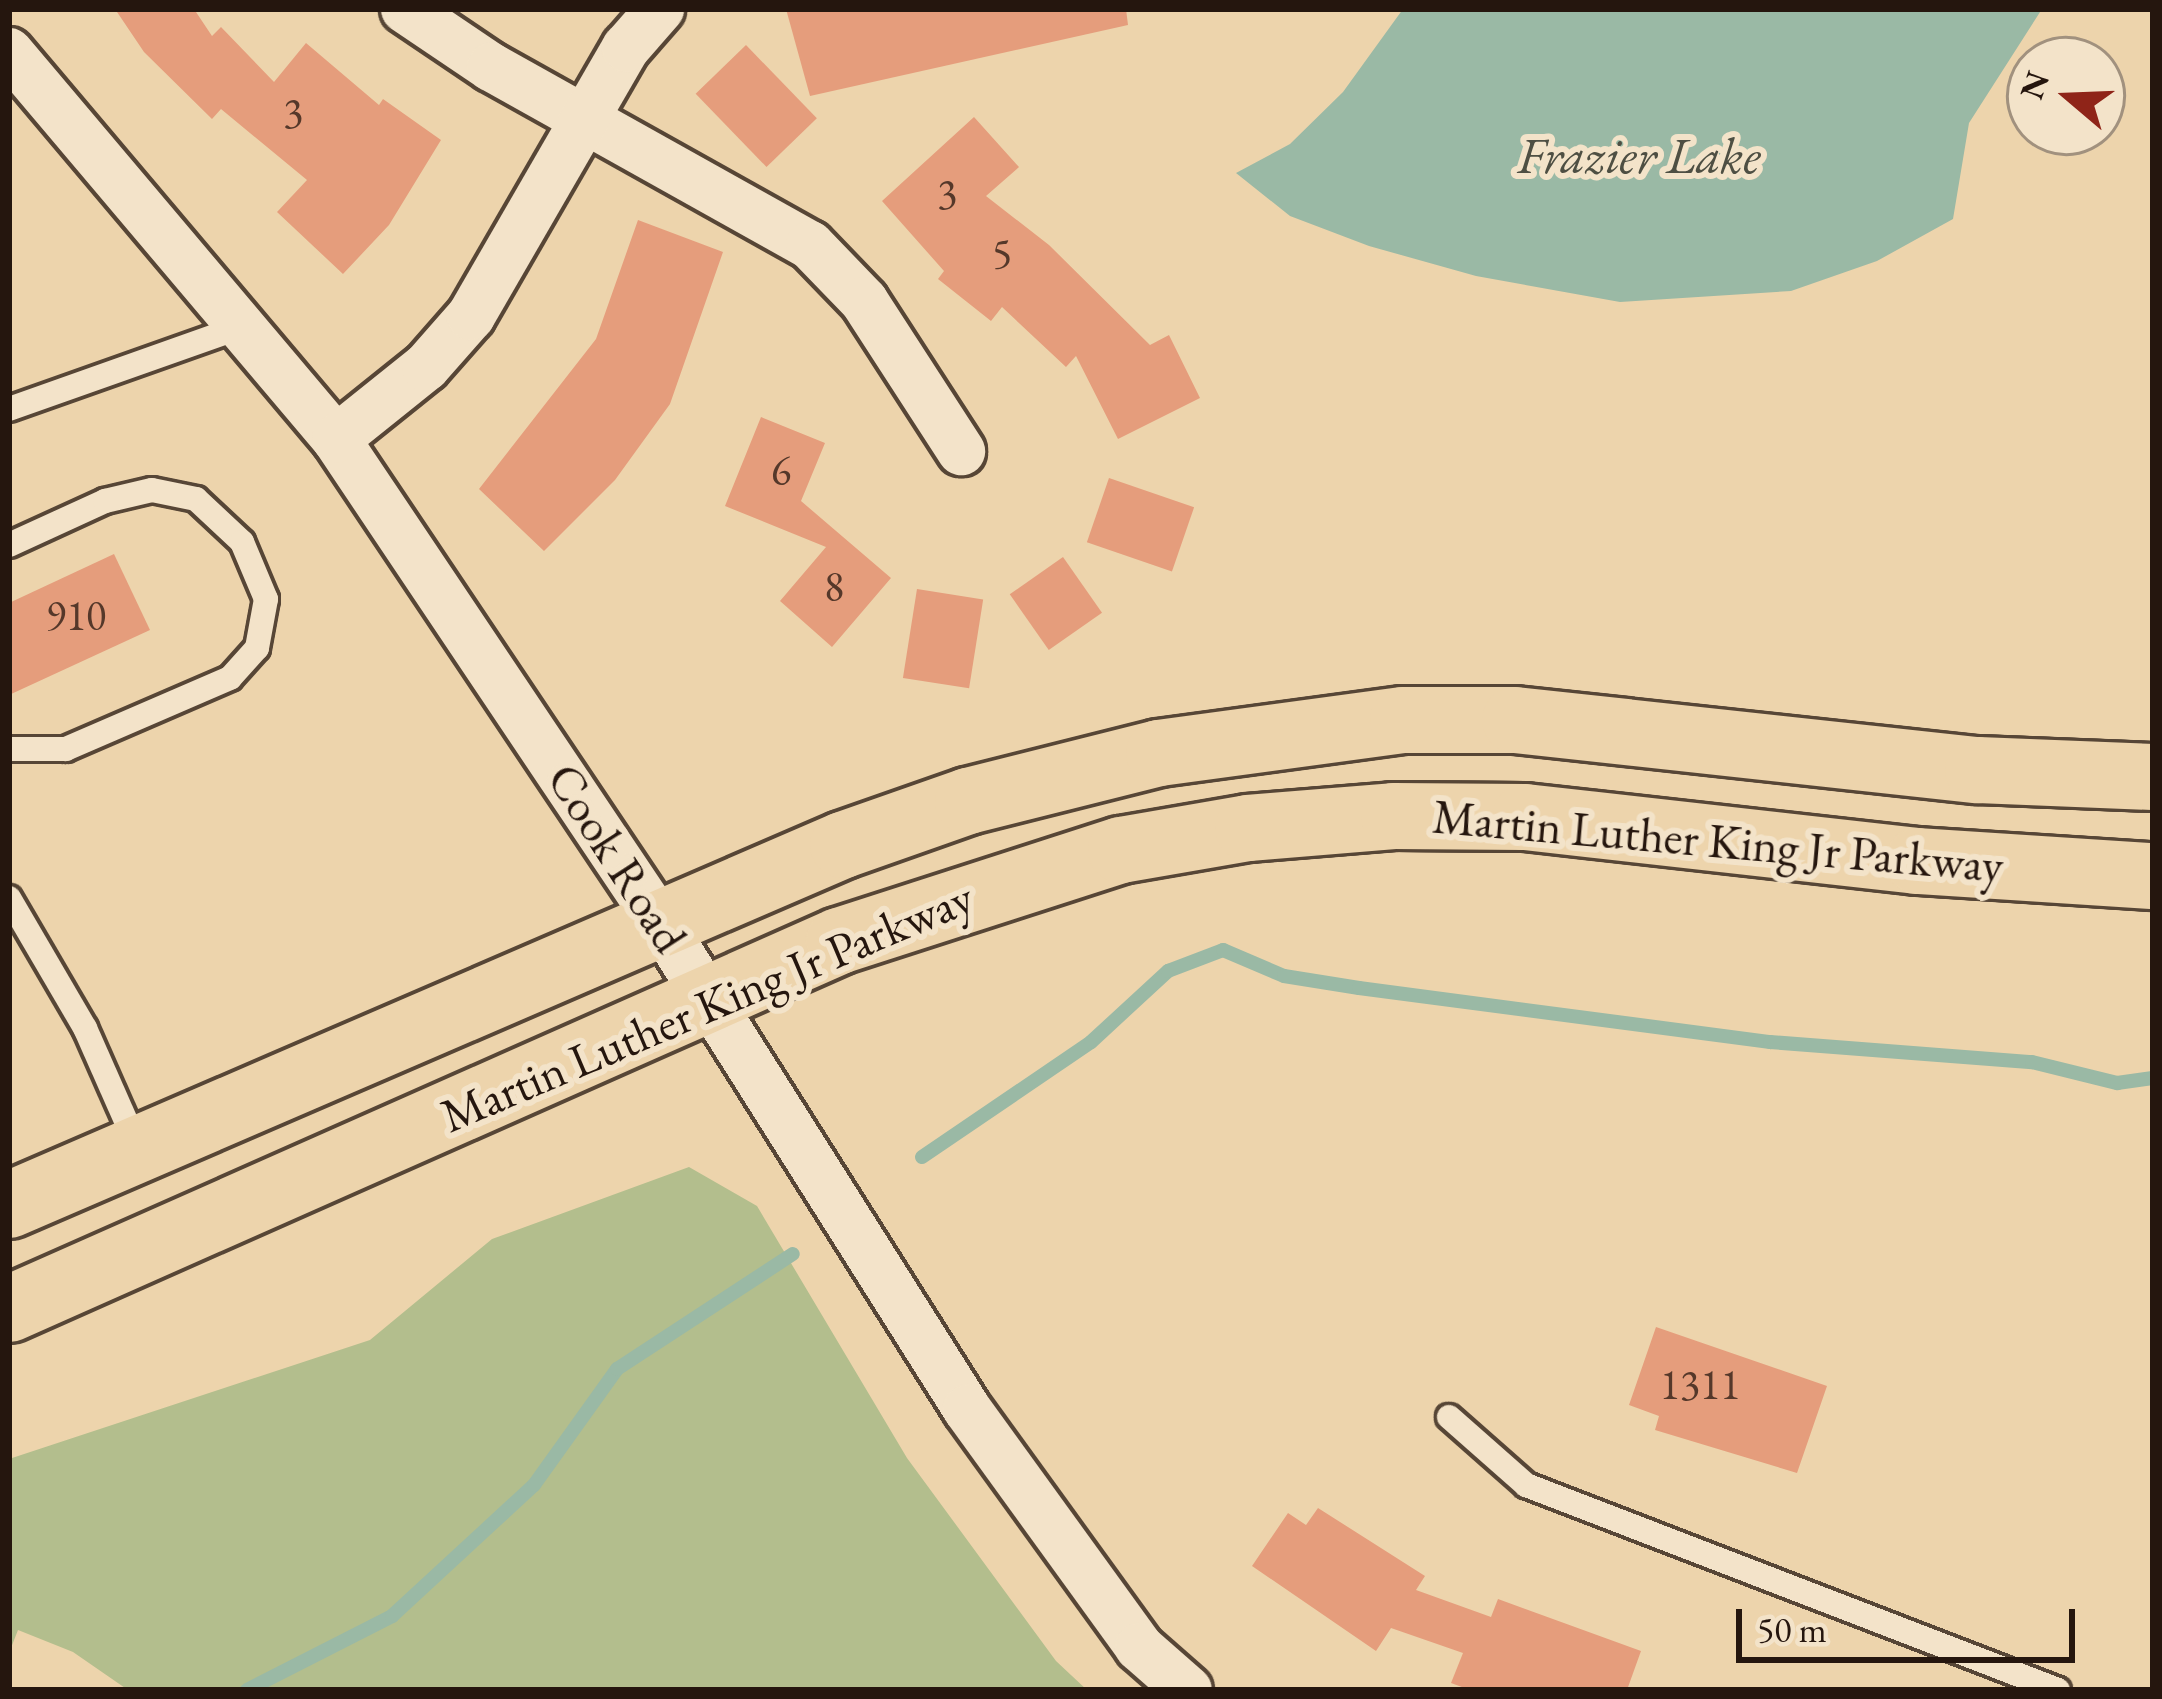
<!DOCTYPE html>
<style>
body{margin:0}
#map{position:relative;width:2162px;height:1699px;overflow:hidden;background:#edd4ac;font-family:"EB Garamond",serif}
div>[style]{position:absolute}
.green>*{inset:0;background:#b3be8d}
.water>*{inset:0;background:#9ab9a5}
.stream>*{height:14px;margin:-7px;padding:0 7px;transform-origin:7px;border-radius:7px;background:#9ab9a5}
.building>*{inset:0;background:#e59d7c;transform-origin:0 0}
.roads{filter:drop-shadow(3px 0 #574636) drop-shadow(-3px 0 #574636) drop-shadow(0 3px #574636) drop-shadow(0 -3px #574636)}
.lane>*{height:24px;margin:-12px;padding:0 12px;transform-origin:12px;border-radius:12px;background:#f3e3c9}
.street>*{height:48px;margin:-24px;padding:0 24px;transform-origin:24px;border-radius:24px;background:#f3e3c9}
.primary>*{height:66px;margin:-33px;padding:0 33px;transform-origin:33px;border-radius:33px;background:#edd4ac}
span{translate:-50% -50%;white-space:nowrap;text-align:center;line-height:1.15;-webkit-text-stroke:12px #f3e3c9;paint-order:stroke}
.number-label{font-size:42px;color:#55382a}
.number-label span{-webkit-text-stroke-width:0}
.street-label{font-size:48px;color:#25160e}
.water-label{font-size:51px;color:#4e4f43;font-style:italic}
.frame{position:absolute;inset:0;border:12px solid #25160e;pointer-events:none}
.north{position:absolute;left:2006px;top:36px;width:120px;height:120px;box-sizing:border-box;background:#f3e3c9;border:3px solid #a1917e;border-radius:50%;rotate:289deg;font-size:33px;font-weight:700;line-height:48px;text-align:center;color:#25160e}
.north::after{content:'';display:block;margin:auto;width:42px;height:54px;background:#8f2418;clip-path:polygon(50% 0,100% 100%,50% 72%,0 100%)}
.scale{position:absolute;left:1736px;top:1609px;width:339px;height:54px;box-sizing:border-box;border:6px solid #25160e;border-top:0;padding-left:15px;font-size:36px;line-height:42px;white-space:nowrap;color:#25160e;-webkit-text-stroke:9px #f3e3c9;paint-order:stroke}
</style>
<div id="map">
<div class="green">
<div style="clip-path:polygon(689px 1167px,757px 1206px,907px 1458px,1056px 1661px,1087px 1690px,128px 1690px,73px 1652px,18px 1630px,9px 1653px,9px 1459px,370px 1340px,492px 1239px)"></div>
</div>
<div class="water">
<div style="clip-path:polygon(1403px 9px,2042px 9px,1969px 123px,1953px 219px,1877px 261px,1791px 291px,1620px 302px,1476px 276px,1369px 246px,1290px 216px,1236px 173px,1290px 144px,1343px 92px)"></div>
</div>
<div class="stream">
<div style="left:922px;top:1157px;width:204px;rotate:-34.2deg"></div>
<div style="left:1091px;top:1042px;width:105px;rotate:-42.7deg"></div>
<div style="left:1168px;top:971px;width:59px;rotate:-20.9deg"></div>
<div style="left:1223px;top:950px;width:66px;rotate:23.1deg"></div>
<div style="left:1284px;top:976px;width:76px;rotate:9.1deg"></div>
<div style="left:1359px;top:988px;width:415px;rotate:7.5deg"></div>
<div style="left:1770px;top:1042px;width:263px;rotate:4.4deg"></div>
<div style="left:2032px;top:1062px;width:88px;rotate:13.9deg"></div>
<div style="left:2117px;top:1083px;width:36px;rotate:-8deg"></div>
<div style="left:247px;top:1690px;width:163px;rotate:-27deg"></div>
<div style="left:392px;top:1616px;width:193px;rotate:-42.7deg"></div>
<div style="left:534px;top:1485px;width:143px;rotate:-54.4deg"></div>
<div style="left:617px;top:1369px;width:210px;rotate:-33.2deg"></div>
</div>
<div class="building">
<div style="clip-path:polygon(115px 9px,194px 9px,212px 36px,221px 27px,274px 82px,306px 43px,379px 105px,383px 99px,441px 140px,389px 225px,343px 274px,277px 212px,307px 180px,221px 109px,212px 119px,144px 52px)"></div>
<div style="clip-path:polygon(786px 9px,1126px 9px,1128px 25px,810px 96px)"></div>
<div style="left:746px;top:45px;width:102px;height:70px;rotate:46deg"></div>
<div style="clip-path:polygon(974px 117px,1019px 167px,986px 196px,1049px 245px,1150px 345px,1169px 335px,1200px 398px,1118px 439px,1076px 356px,1066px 367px,1002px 307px,991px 321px,938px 279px,944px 271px,882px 201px)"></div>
<div style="clip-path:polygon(638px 220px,723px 252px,670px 404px,615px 480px,544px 551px,479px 489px,596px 339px)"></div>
<div style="clip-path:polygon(761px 417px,825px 443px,801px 501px,891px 578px,832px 647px,780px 601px,826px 547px,725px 506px)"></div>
<div style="left:1109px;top:478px;width:90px;height:68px;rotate:19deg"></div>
<div style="clip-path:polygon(114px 554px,150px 630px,9px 695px,9px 603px)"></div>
<div style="left:1063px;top:557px;width:68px;height:65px;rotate:55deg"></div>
<div style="left:917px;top:589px;width:67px;height:90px;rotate:9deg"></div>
<div style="clip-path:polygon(1656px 1327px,1827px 1386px,1797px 1473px,1655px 1430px,1659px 1416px,1629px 1405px)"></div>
<div style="clip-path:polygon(1318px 1508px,1425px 1576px,1416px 1590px,1491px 1617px,1498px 1599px,1641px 1651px,1627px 1690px,1470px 1690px,1451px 1683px,1463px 1653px,1391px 1628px,1376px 1651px,1252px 1566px,1288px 1513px,1306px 1525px)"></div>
</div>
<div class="roads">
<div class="lane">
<div style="left:9px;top:409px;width:249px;rotate:-19.5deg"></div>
<div style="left:9px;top:545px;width:106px;rotate:-24.6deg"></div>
<div style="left:105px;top:501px;width:48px;rotate:-13.2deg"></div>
<div style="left:152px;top:490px;width:45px;rotate:11.6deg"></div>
<div style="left:196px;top:499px;width:63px;rotate:43.1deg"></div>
<div style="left:242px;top:542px;width:62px;rotate:67.2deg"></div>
<div style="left:266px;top:599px;width:50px;rotate:100.4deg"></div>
<div style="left:257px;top:648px;width:40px;rotate:132deg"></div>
<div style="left:230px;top:678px;width:179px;rotate:156.6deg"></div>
<div style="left:66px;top:749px;width:57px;rotate:180deg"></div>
<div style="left:9px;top:898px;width:151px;rotate:59.7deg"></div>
<div style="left:85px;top:1028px;width:129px;rotate:66.2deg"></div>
<div style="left:1449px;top:1417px;width:103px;rotate:41.4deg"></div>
<div style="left:1526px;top:1485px;width:570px;rotate:21.07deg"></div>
</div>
<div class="street">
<div style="left:405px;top:9px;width:104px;rotate:34deg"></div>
<div style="left:491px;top:67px;width:365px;rotate:29.2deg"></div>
<div style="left:810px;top:245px;width:78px;rotate:46deg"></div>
<div style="left:864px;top:301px;width:179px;rotate:57.1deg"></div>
<div style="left:9px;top:52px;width:507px;rotate:49.8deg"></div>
<div style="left:336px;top:439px;width:584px;rotate:56.17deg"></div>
<div style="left:661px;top:924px;width:573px;rotate:57.75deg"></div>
<div style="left:967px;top:1409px;width:294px;rotate:54.1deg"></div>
<div style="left:1139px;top:1647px;width:65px;rotate:41.3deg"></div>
<div style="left:336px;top:439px;width:115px;rotate:-38.7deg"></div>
<div style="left:426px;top:367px;width:68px;rotate:-48.6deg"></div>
<div style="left:471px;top:316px;width:310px;rotate:-60deg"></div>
<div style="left:626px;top:48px;width:52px;rotate:-48.9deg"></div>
</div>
<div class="primary">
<div style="left:9px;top:1205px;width:908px;rotate:-23.35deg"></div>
<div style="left:843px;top:845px;width:133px;rotate:-19.4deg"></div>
<div style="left:968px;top:801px;width:197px;rotate:-14.1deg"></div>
<div style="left:1159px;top:753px;width:246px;rotate:-7.7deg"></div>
<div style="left:1403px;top:720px;width:112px"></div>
<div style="left:1515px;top:720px;width:466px;rotate:6.2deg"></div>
<div style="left:1978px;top:770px;width:175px;rotate:2.3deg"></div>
<div style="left:9px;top:1309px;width:908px;rotate:-23.91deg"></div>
<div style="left:839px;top:941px;width:296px;rotate:-17.9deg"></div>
<div style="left:1121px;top:850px;width:129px;rotate:-9.8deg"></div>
<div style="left:1248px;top:828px;width:146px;rotate:-4.7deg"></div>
<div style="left:1394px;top:816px;width:131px;rotate:0.4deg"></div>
<div style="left:1525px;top:817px;width:395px;rotate:6.4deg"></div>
<div style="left:1918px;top:861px;width:235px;rotate:3.7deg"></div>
</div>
</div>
<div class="number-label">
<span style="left:293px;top:113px">3</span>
<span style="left:947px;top:194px">3</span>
<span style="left:1002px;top:254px">5</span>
<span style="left:781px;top:471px">6</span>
<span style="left:834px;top:587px">8</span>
<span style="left:76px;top:616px">910</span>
<span style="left:1700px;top:1385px">1311</span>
</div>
<div class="street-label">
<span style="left:1718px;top:841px;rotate:5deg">Martin Luther King Jr Parkway</span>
<span style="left:617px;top:858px;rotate:57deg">Cook Road</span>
<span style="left:707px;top:1006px;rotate:-23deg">Martin Luther King Jr Parkway</span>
</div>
<div class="water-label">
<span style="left:1639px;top:155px">Frazier Lake</span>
</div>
<div class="frame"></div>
<div class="north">N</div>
<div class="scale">50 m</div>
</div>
